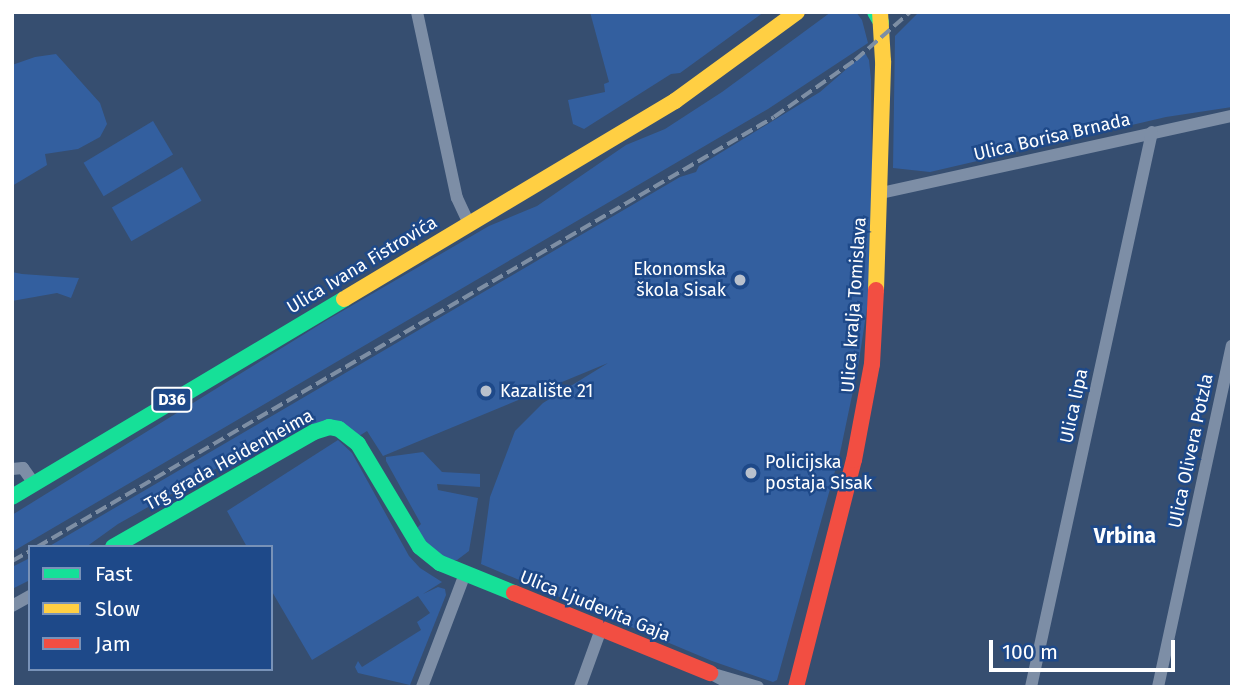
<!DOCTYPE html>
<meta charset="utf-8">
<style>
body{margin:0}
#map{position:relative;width:1244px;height:699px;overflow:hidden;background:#364e70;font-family:"Fira Sans",sans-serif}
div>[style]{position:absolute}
.green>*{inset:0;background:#335f9f;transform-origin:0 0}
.street>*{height:12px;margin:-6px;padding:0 6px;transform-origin:6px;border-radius:6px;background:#7d8ea6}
.fast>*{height:16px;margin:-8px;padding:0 8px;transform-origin:8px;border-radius:8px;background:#16e098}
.slow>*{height:16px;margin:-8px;padding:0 8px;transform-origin:8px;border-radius:8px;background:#ffcf43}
.jam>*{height:16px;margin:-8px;padding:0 8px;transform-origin:8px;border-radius:8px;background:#f24e42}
.rail>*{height:3.5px;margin-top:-1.75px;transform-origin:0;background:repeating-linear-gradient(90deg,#7d8ea4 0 12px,transparent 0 17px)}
.dots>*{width:19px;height:19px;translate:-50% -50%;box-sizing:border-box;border:4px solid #1e4989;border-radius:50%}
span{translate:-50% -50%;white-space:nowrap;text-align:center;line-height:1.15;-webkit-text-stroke:5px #1e4989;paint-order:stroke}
.shield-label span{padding:2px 5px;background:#1e4989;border:2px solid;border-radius:5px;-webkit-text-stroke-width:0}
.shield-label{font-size:16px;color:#fff;font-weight:700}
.street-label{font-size:18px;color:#fff}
.poi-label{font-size:18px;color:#fff}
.right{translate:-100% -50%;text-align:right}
.left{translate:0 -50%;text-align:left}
.quarter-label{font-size:21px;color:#fff;font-weight:700}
.frame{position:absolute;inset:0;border:14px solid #fff;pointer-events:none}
.legend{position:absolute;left:28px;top:545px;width:245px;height:126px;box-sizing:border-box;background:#1e4989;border:2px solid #7892b8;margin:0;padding:9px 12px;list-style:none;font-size:21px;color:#fff}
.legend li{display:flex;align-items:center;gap:14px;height:35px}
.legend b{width:35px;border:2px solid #7892b8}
.scale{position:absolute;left:989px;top:640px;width:186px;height:32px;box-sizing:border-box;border:4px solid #fff;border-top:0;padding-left:9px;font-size:21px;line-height:24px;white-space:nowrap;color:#fff;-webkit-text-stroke:5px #1e4989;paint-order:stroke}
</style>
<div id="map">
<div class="green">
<div style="clip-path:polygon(590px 12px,764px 12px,680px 73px,671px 74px,584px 129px,573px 124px,568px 100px,605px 92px,604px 84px,609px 82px)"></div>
<div style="clip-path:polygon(831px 12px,856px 12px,862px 20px,868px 43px,768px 109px,12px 552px,12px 515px,327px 320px,489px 226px,537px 206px,626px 145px,665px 129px,722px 92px)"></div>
<div style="clip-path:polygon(919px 12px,1232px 12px,1232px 107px,1166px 117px,930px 172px,893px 168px,895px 36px)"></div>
<div style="clip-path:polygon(865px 53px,869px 60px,871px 79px,873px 243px,869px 295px,858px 367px,840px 453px,777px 680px,773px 682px,712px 661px,481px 564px,490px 497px,515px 431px,543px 403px,608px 363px,383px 456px,367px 431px,359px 436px,313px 425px,308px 417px,118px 524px,86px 547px,48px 547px,680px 177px,696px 172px,699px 166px,820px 92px)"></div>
<div style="clip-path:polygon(56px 54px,100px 103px,107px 124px,100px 137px,78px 149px,45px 154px,47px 165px,12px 186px,12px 65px,35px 57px)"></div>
<div style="left:153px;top:121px;width:39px;height:81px;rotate:59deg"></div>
<div style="left:182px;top:167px;width:39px;height:81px;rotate:60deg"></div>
<div style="clip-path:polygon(12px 272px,22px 274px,79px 278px,71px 298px,57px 293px,12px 301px)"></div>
<div style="clip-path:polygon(338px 440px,352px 453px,409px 556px,420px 568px,442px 582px,423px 594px,438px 587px,445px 589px,446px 595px,410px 685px,358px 673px,355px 667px,358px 661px,362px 667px,421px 630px,417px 622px,430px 613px,418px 596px,312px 660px,271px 590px,271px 547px,247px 547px,227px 511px)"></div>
<div style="clip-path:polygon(423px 452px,442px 472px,480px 474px,480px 487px,437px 484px,438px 490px,478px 498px,469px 551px,457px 560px,449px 560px,431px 550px,416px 529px,421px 524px,386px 461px,386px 457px)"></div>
<div style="clip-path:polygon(30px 558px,30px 580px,12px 589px,12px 567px)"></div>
</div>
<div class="street">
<div style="left:417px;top:12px;width:190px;rotate:77.9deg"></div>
<div style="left:457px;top:198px;width:29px;rotate:65deg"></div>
<div style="left:881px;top:193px;width:359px;rotate:-12.4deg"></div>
<div style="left:12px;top:469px;width:11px;rotate:-5deg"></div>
<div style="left:23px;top:468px;width:19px;rotate:55deg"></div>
<div style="left:12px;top:606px;width:21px;rotate:-29deg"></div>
<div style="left:422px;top:687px;width:121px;rotate:-69.2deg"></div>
<div style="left:580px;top:687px;width:62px;rotate:-70.1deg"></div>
<div style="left:736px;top:687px;width:30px;rotate:-152deg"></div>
<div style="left:710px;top:673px;width:50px;rotate:16.3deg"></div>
<div style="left:1031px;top:687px;width:568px;rotate:-77.7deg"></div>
<div style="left:1158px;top:687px;width:349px;rotate:-77.8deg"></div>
</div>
<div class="fast">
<div style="left:875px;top:12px;width:12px;rotate:59deg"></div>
<div style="left:12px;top:497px;width:387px;rotate:-30.8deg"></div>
<div style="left:113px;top:547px;width:232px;rotate:-29.8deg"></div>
<div style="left:314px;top:432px;width:16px;rotate:-18deg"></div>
<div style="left:329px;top:427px;width:10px;rotate:11deg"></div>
<div style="left:339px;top:429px;width:24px;rotate:38deg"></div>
<div style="left:358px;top:444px;width:120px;rotate:59deg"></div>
<div style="left:420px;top:547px;width:26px;rotate:39deg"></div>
<div style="left:440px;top:563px;width:80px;rotate:22.1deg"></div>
</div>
<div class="slow">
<div style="left:876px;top:290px;width:229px;rotate:-88.2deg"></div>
<div style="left:883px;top:61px;width:49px;rotate:-93.5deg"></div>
<div style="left:344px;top:299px;width:386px;rotate:-30.9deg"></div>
<div style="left:675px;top:101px;width:151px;rotate:-36.1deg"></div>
</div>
<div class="jam">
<div style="left:514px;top:593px;width:212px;rotate:22.2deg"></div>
<div style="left:796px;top:687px;width:234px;rotate:-75.7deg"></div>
<div style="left:854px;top:460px;width:98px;rotate:-79.4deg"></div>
<div style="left:872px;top:364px;width:74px;rotate:-86.9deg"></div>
</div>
<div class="rail">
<div style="left:37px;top:547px;width:853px;rotate:-30.26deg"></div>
<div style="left:774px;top:117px;width:99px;rotate:-35.1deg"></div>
<div style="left:855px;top:60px;width:73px;rotate:-41.1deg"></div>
<div style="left:12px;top:561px;width:21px;rotate:-29deg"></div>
</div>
<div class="dots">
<div style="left:740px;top:280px;background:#b9c1cd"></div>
<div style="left:486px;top:391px;background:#b9c1cd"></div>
<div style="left:751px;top:473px;background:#b9c1cd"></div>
</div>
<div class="shield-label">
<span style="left:172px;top:400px">D36</span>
</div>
<div class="street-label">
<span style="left:1052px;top:137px;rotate:-13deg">Ulica Borisa Brnada</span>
<span style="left:362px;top:265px;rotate:-31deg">Ulica Ivana Fistrovića</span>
<span style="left:854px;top:305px;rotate:-86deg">Ulica kralja Tomislava</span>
<span style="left:1074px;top:406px;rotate:-78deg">Ulica lipa</span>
<span style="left:1191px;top:451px;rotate:-78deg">Ulica Olivera Potzla</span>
<span style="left:229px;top:460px;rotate:-29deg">Trg grada Heidenheima</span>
<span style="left:595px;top:606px;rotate:22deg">Ulica Ljudevita Gaja</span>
</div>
<div class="poi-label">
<span class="right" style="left:726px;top:280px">Ekonomska<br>škola Sisak</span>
<span class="left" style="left:500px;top:391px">Kazalište 21</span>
<span class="left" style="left:765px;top:473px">Policijska<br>postaja Sisak</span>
</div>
<div class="quarter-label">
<span style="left:1125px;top:536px">Vrbina</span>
</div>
<div class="frame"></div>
<ul class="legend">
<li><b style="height:9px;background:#16e098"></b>Fast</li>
<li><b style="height:9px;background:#ffcf43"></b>Slow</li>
<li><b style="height:9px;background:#f24e42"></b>Jam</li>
</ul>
<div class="scale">100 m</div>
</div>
